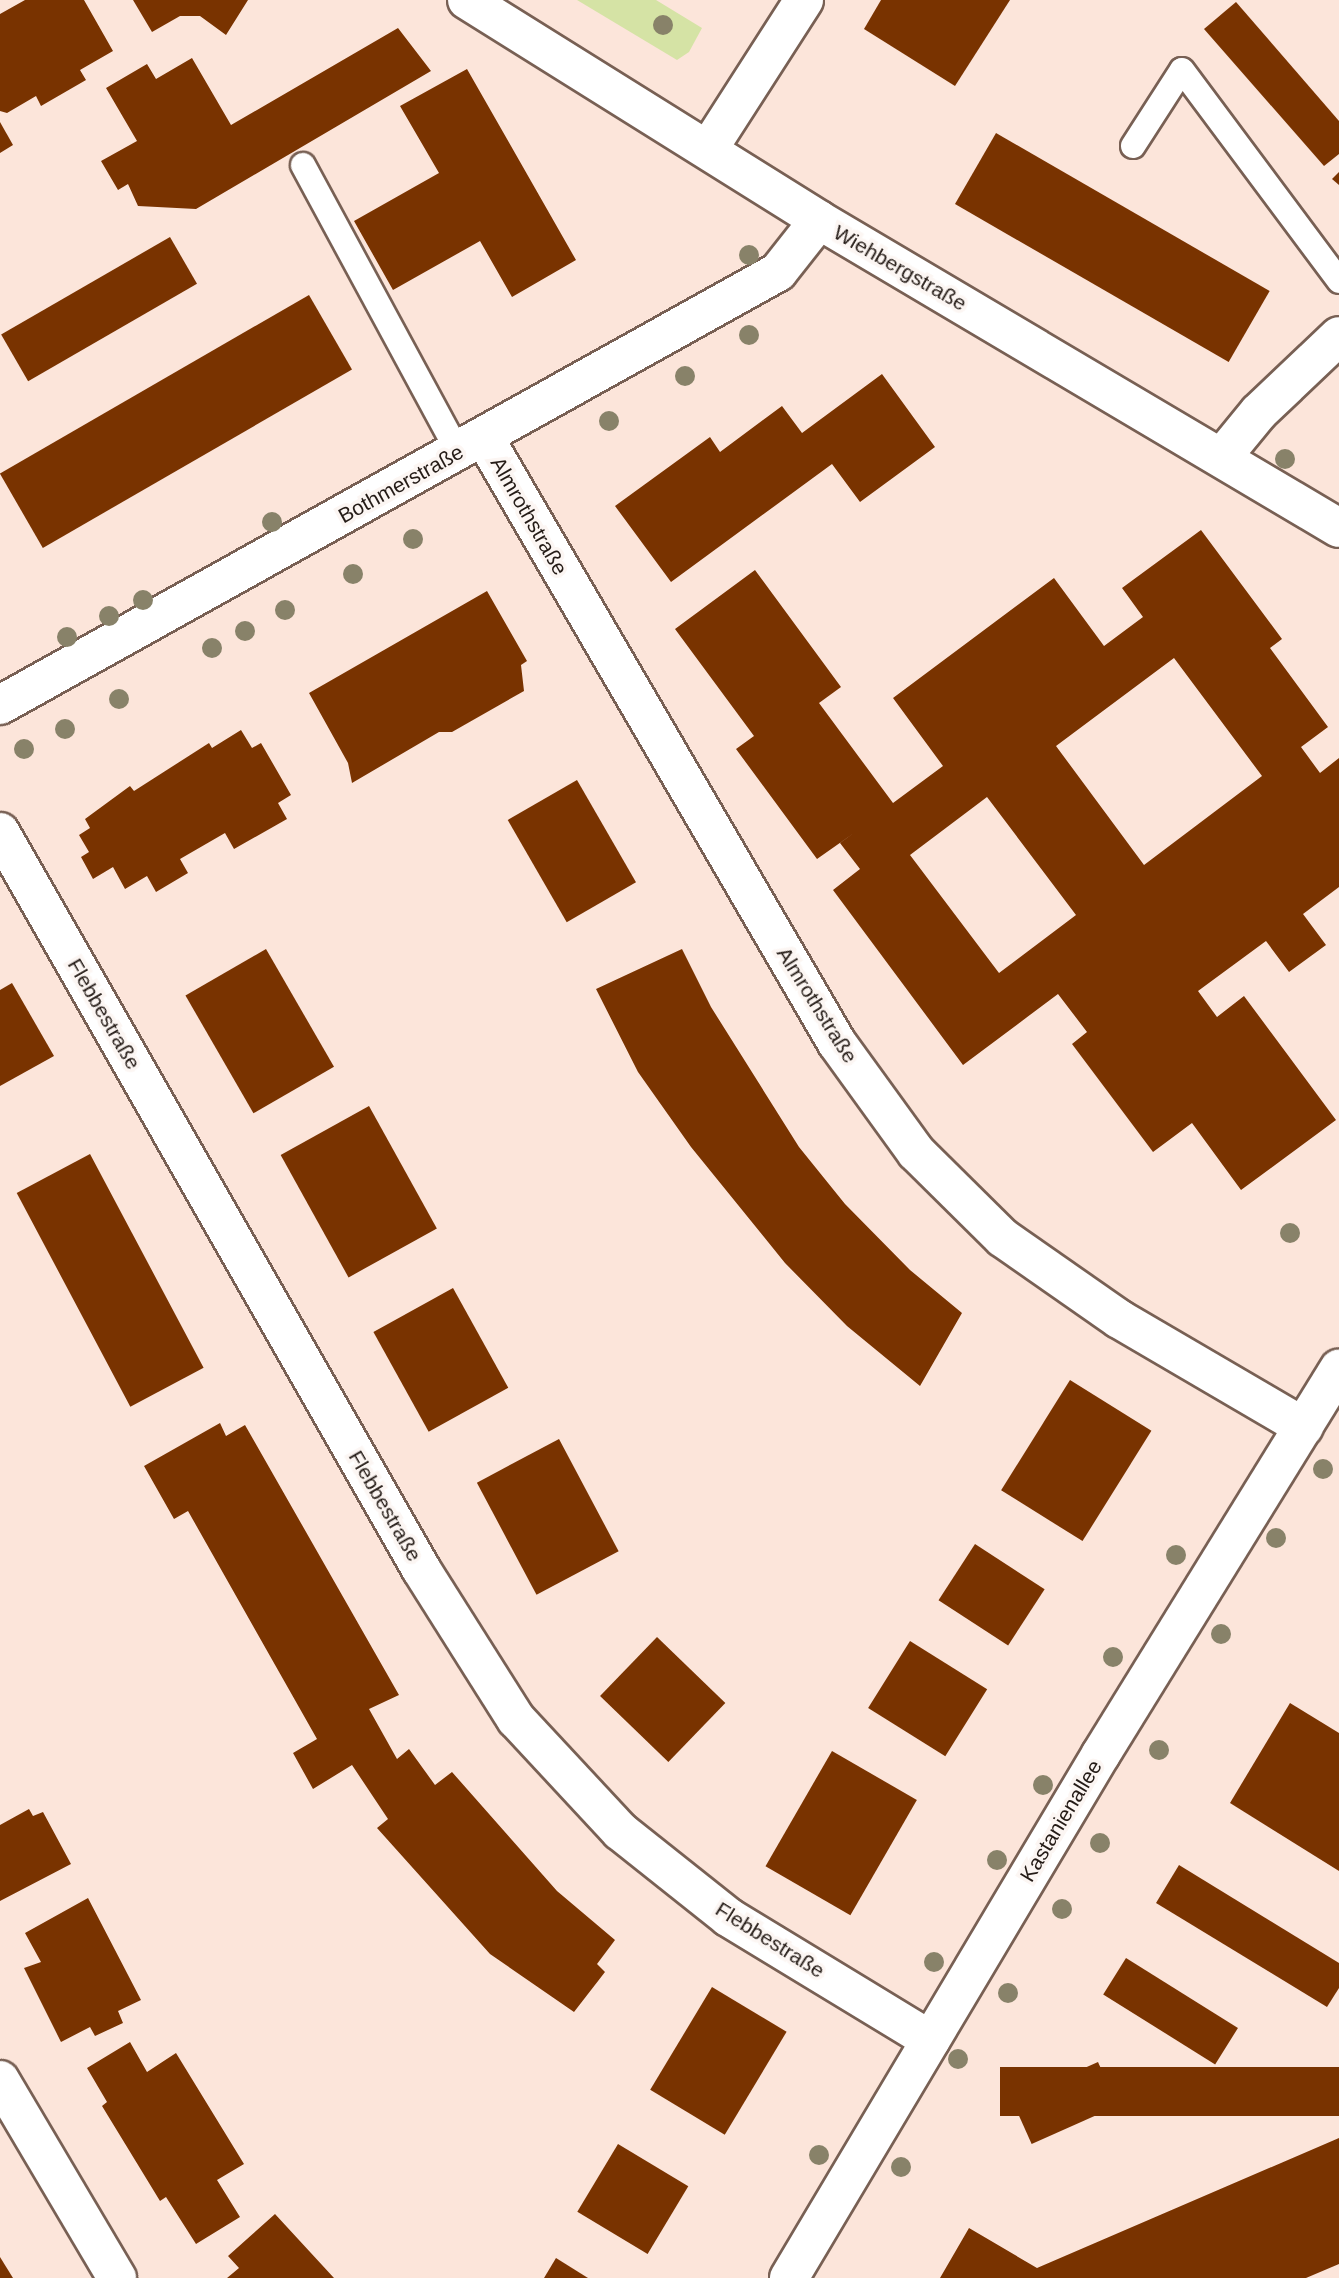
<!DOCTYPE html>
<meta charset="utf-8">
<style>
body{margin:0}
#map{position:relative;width:1339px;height:2278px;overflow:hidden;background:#fce5da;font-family:Helvetica,sans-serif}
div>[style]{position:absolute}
.green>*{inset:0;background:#d5e3a5}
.building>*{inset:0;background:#793300;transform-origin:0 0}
.roads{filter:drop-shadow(2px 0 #786054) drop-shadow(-2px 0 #786054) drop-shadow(0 2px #786054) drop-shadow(0 -2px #786054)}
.service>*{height:24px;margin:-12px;padding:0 12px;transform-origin:12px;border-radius:12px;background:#fff}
.minor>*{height:38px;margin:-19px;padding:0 19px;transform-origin:19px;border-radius:19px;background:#fff}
.trees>*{width:20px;height:20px;margin:-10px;border-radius:50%;background:#888269}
span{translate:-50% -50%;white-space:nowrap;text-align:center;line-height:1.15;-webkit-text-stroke:7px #fcf6f3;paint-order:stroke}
.street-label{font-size:21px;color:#241b16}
</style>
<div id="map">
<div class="green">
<div style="clip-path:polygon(577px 0,656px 0,702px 28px,689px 52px,677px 60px)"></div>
</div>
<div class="building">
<div style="clip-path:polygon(25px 0,84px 0,113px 51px,80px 70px,86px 80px,41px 106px,36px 96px,7px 113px,0 111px,0 14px)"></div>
<div style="clip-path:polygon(133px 0,248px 0,226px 35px,200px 16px,180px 16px,152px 32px)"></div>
<div style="clip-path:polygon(881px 0,1010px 0,955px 86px,864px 29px)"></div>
<div style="clip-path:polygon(1236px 2px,1339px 121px,1339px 154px,1324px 166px,1204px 29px)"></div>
<div style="clip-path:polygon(398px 28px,431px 71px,196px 209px,138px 206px,128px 184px,118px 190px,101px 161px,137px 141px,106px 88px,147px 64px,156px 79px,192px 58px,231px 125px)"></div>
<div style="clip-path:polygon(467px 69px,576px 260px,512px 297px,480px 241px,393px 290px,354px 221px,439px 173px,400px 106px)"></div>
<div style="clip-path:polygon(0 122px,13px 145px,0 153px)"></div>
<div style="left:996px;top:133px;width:316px;height:82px;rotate:30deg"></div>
<div style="clip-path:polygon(1339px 172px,1339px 185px,1332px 179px)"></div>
<div style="left:170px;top:237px;width:54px;height:195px;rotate:60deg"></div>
<div style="left:309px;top:295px;width:86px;height:357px;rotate:60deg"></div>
<div style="clip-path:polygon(882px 374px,935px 447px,860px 502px,832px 464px,671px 582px,615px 506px,710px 437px,720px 452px,782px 406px,802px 433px)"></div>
<div style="clip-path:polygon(evenodd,1201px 530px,1282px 639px,1270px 648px,1328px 727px,1301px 747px,1320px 773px,1339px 758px,1339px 887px,1303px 914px,1326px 945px,1289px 972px,1266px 941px,1198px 991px,1217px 1017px,1244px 996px,1336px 1120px,1241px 1190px,1192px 1123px,1153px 1152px,1072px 1044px,1087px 1032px,1058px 994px,963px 1065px,833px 890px,860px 869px,840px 843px,854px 833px,817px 859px,736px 749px,754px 736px,675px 629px,755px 570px,841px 687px,819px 703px,893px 803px,943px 766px,893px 698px,1054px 578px,1104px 646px,1143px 617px,1122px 588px,1201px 530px,1174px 658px,1262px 776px,1144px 865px,1056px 746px,1174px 658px,1201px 530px,987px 797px,1076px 915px,999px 973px,910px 855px,987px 797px)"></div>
<div style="clip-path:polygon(487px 591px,527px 661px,521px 665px,524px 691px,452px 732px,439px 732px,352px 783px,348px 763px,309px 693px)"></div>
<div style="clip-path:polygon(241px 730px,252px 748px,261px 743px,291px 795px,278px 803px,287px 819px,234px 849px,225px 833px,180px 859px,188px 873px,156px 892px,147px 876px,125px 889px,113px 867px,93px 879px,81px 857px,89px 852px,79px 835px,90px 828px,85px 819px,130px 786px,134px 791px,209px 743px,212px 748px)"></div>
<div style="left:577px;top:780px;width:118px;height:80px;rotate:60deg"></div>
<div style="left:266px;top:949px;width:136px;height:93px;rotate:60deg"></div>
<div style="clip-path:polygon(682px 949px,711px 1007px,799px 1147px,845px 1204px,910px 1270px,962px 1313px,920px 1386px,847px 1326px,785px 1263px,691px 1147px,638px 1072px,596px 989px)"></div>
<div style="clip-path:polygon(12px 983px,54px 1056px,0 1086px,0 990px)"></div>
<div style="left:369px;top:1106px;width:140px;height:101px;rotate:61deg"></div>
<div style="left:90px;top:1154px;width:242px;height:83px;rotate:62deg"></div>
<div style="left:453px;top:1288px;width:114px;height:91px;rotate:61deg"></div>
<div style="left:1070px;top:1380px;width:96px;height:130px;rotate:32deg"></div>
<div style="clip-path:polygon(220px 1423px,226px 1436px,245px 1425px,399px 1695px,369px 1709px,397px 1759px,409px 1749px,435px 1785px,452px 1772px,557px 1891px,615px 1940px,597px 1964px,605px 1972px,574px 2012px,490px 1954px,377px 1828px,388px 1819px,352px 1765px,313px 1789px,293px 1753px,317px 1739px,188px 1511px,174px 1519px,144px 1466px)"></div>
<div style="left:559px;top:1439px;width:127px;height:93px;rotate:62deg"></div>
<div style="left:975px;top:1544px;width:83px;height:67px;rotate:33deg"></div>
<div style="left:657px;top:1637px;width:95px;height:82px;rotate:44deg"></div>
<div style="left:910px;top:1641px;width:91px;height:79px;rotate:32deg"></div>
<div style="clip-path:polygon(1290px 1703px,1339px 1733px,1339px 1871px,1230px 1803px)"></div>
<div style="left:832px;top:1751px;width:98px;height:133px;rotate:30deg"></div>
<div style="clip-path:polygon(29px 1809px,33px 1816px,43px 1812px,71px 1864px,0 1901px,0 1825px)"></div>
<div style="clip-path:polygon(1179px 1865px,1339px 1963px,1339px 1988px,1327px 2007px,1156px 1903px)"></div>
<div style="clip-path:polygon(88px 1898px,141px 2000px,118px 2011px,123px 2023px,95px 2036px,90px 2027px,61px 2042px,24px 1968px,41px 1962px,25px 1933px)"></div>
<div style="left:1126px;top:1958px;width:132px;height:43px;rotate:32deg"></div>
<div style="left:712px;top:1987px;width:87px;height:120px;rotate:31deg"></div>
<div style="clip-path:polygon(130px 2042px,147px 2072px,176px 2053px,244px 2164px,217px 2180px,240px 2217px,196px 2244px,166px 2197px,160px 2201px,102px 2106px,107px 2102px,87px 2068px)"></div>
<div style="left:1098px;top:2062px;width:48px;height:94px;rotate:66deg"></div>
<div style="left:1339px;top:2067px;width:49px;height:339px;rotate:90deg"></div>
<div style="clip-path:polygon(1339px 2138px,1339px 2264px,1306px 2278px,940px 2278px,969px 2228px,1037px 2268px)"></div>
<div style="left:618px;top:2144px;width:82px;height:79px;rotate:31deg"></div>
<div style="clip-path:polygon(275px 2214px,334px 2278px,227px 2278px,239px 2268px,228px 2256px)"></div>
<div style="clip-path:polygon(0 2257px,13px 2278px,0 2278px)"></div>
<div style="clip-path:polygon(556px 2258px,588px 2278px,544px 2278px)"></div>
</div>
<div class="roads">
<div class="service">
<div style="left:1133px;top:146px;width:90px;rotate:-57.2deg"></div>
<div style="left:1182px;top:70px;width:263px;rotate:53.3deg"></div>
<div style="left:303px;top:165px;width:326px;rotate:61.6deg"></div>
</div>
<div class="minor">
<div style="left:467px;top:0;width:415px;rotate:32deg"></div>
<div style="left:819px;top:220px;width:604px;rotate:30.64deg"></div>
<div style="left:709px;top:148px;width:176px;rotate:-57.3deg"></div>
<div style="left:485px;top:439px;width:699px;rotate:59.77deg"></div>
<div style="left:837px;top:1043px;width:135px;rotate:54.1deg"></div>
<div style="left:916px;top:1152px;width:122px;rotate:44.7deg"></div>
<div style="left:1003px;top:1238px;width:141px;rotate:34.9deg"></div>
<div style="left:1119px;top:1319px;width:214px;rotate:30.3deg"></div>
<div style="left:1222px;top:457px;width:58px;rotate:-50.6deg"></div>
<div style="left:1259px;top:412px;width:110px;rotate:-43.5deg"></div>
<div style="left:0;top:705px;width:890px;rotate:-29.1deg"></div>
<div style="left:778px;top:272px;width:66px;rotate:-51.7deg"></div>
<div style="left:0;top:832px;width:849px;rotate:60.26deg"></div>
<div style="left:421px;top:1569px;width:178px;rotate:57.7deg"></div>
<div style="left:516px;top:1719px;width:153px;rotate:47.1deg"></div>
<div style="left:620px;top:1831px;width:138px;rotate:38.5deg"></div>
<div style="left:728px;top:1917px;width:237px;rotate:31.3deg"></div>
<div style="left:0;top:2080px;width:230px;rotate:59.4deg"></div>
<div style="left:789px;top:2278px;width:610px;rotate:-59.23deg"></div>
<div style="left:1101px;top:1754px;width:453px;rotate:-58.3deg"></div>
</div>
</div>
<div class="trees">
<div style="left:663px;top:25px"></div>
<div style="left:749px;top:255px"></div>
<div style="left:749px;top:335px"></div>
<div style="left:685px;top:376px"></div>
<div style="left:609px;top:421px"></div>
<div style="left:1285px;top:459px"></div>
<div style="left:272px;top:522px"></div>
<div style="left:413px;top:539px"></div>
<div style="left:353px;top:574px"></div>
<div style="left:143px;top:600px"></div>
<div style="left:285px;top:610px"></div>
<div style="left:109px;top:616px"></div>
<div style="left:245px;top:631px"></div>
<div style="left:67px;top:637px"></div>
<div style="left:212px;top:648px"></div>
<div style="left:119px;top:699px"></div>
<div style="left:65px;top:729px"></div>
<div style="left:24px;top:749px"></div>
<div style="left:1290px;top:1233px"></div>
<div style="left:1323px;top:1469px"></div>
<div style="left:1276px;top:1538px"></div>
<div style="left:1176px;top:1555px"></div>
<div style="left:1221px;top:1634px"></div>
<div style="left:1113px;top:1657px"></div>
<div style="left:1159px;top:1750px"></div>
<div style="left:1043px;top:1785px"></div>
<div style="left:1100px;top:1843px"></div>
<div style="left:997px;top:1860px"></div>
<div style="left:1062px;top:1909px"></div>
<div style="left:934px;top:1962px"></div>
<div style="left:1008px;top:1993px"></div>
<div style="left:958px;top:2059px"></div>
<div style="left:819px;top:2155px"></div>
<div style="left:901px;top:2167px"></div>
</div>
<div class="street-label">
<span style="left:900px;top:268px;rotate:30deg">Wiehbergstraße</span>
<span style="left:401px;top:484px;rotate:-29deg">Bothmerstraße</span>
<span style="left:529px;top:516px;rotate:60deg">Almrothstraße</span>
<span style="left:817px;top:1005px;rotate:58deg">Almrothstraße</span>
<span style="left:104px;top:1014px;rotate:60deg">Flebbestraße</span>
<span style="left:385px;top:1506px;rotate:60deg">Flebbestraße</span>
<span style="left:1061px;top:1821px;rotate:-59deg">Kastanienallee</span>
<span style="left:770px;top:1940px;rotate:32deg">Flebbestraße</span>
</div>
</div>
